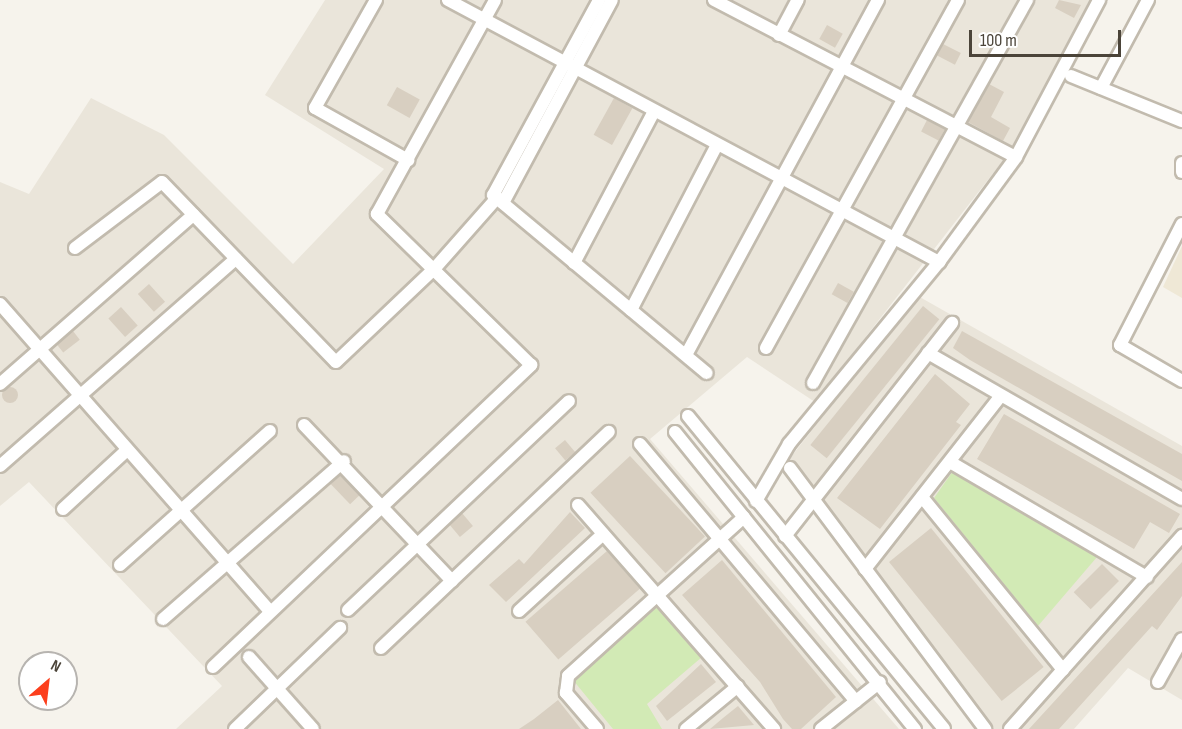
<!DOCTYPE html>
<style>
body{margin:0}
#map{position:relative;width:1182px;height:729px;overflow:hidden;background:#f6f3ec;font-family:"Sofia Sans Condensed",sans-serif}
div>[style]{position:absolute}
.residential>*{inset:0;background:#eae5da}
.education>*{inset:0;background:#efe8d6}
.green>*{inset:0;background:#d2eab5}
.building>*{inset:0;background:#d8cfc1;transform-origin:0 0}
.round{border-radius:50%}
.roads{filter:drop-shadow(2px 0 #c2bbae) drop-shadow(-2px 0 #c2bbae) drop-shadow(0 2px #c2bbae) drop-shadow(0 -2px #c2bbae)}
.minor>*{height:12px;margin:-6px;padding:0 6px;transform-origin:6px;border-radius:6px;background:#fff}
span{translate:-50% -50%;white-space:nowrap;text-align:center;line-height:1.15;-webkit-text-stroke:6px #fff;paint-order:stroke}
.north{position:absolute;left:18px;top:651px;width:60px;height:60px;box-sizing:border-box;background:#fff;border:2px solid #b7b4b0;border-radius:50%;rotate:28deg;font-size:16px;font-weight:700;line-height:24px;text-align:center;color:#4b4439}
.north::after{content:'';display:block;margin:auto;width:21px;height:27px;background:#fc3f1d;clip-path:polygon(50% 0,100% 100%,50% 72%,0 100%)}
.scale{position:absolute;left:969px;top:30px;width:152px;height:27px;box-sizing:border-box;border:3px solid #4b4439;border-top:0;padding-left:8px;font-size:18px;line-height:21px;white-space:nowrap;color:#4b4439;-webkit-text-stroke:4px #fff;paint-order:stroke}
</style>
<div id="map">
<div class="residential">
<div style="clip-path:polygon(325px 0,1095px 0,1012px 149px,815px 402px,747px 357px,650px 439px,899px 729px,176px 729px,222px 686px,29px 482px,0 506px,0 182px,29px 194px,91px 98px,164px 135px,293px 264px,384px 169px,265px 95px)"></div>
<div style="clip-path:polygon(918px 296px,1182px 446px,1182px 700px,1128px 668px,1074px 729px,984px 729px,783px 467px)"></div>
</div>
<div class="education">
<div style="clip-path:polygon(1182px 246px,1182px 298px,1163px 287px)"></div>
</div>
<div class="green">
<div style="clip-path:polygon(953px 471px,1097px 557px,1038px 626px,934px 498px)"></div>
<div style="clip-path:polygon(659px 604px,702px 657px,647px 704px,662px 729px,613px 729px,573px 680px)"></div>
</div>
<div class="building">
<div style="clip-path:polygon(1059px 0,1081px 5px,1074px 18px,1055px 8px)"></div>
<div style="left:827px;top:25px;width:18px;height:16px;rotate:29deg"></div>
<div style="left:943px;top:44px;width:20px;height:13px;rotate:27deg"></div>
<div style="clip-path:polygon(989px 84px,1004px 92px,991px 117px,1010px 128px,1003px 141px,968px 122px)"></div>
<div style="left:397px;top:87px;width:26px;height:21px;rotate:29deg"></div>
<div style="left:614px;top:98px;width:21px;height:42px;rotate:29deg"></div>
<div style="left:927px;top:120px;width:20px;height:13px;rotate:27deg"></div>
<div style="left:838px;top:283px;width:18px;height:13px;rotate:29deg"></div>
<div style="left:149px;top:284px;width:24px;height:15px;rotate:48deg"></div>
<div style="left:923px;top:306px;width:21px;height:179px;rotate:39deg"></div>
<div style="left:121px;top:307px;width:25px;height:17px;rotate:48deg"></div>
<div style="left:73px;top:331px;width:11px;height:21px;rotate:52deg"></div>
<div style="clip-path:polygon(962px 331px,1182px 454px,1182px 481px,970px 360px,953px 348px)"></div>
<div style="clip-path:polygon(935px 374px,970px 404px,956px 422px,961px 425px,880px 529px,837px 498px)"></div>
<div class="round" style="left:2px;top:387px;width:16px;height:16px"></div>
<div style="clip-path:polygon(1004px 414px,1180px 514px,1169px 533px,1150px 522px,1134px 549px,977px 459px)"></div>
<div style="left:565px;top:440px;width:16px;height:13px;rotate:50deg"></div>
<div style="left:630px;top:456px;width:110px;height:54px;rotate:47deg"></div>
<div style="left:340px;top:475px;width:28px;height:13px;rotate:46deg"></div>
<div style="clip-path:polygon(570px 512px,585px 528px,506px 602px,489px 585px,519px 559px,524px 564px)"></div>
<div style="left:462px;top:513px;width:17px;height:17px;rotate:50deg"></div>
<div style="left:931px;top:528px;width:179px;height:54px;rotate:51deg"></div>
<div style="left:607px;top:551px;width:50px;height:108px;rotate:49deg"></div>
<div style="clip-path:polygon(722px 560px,836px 697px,801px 729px,792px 729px,783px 719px,760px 682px,682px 595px)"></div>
<div style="clip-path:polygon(1182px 562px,1182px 596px,1157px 630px,1152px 626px,1059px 729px,1029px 729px)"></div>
<div style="left:1102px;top:564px;width:24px;height:40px;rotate:45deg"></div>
<div style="clip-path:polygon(701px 664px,716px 682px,667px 721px,656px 706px)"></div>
<div style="clip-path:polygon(558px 700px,581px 729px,519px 729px,534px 719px)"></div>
<div style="clip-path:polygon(738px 706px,754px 725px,710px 729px,723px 718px)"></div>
</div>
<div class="roads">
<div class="minor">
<div style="left:376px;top:0;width:124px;rotate:119.5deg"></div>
<div style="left:315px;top:108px;width:107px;rotate:29.2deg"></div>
<div style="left:448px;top:0;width:557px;rotate:28.08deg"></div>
<div style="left:599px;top:0;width:222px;rotate:118.5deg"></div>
<div style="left:493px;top:195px;width:278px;rotate:39.8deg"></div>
<div style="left:714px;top:0;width:340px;rotate:27.5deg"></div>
<div style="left:779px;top:35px;width:40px;rotate:-62deg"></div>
<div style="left:1071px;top:76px;width:120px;rotate:22.1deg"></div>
<div style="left:1101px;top:88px;width:100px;rotate:-61.9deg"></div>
<div style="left:1182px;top:163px;width:9px;rotate:90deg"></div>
<div style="left:503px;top:203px;width:230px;rotate:-61.8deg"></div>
<div style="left:1182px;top:224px;width:136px;rotate:117.1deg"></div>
<div style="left:1120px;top:345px;width:72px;rotate:30.1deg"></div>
<div style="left:75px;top:248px;width:109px;rotate:-37.2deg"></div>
<div style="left:162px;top:182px;width:250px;rotate:46deg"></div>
<div style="left:336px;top:362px;width:137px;rotate:-43.5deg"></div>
<div style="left:435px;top:268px;width:94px;rotate:-48.5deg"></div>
<div style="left:574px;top:263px;width:172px;rotate:-62.2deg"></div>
<div style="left:0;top:304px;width:409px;rotate:48.7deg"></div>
<div style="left:631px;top:310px;width:186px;rotate:-62.5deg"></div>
<div style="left:766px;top:348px;width:397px;rotate:-61.1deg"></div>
<div style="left:928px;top:353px;width:293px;rotate:29.9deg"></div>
<div style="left:686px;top:355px;width:404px;rotate:-61.6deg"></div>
<div style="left:813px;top:383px;width:439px;rotate:-60.8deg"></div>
<div style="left:0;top:384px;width:257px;rotate:-41.2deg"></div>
<div style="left:688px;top:416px;width:404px;rotate:50.7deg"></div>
<div style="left:304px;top:425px;width:215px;rotate:46.5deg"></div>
<div style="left:675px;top:432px;width:382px;rotate:51.1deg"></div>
<div style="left:640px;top:444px;width:336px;rotate:50deg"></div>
<div style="left:950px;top:462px;width:228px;rotate:30.3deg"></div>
<div style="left:0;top:466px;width:314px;rotate:-41.3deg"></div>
<div style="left:790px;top:468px;width:326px;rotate:53.2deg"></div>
<div style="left:922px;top:497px;width:223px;rotate:50.8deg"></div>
<div style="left:756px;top:501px;width:66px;rotate:-59.9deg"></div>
<div style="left:789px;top:444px;width:236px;rotate:-50.5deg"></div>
<div style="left:939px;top:262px;width:130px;rotate:-53.7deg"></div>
<div style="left:1016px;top:157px;width:178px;rotate:-62.1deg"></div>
<div style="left:578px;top:505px;width:298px;rotate:48.8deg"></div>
<div style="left:63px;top:509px;width:87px;rotate:-42.7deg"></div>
<div style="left:785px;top:536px;width:271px;rotate:-51.9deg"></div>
<div style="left:120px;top:565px;width:201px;rotate:-41.8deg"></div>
<div style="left:865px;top:569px;width:219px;rotate:-51.9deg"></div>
<div style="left:348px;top:610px;width:304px;rotate:-43.4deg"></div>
<div style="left:519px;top:611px;width:114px;rotate:-42.5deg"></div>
<div style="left:163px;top:619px;width:240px;rotate:-41.1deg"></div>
<div style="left:381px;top:648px;width:314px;rotate:-43.5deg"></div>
<div style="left:249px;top:657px;width:96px;rotate:48.4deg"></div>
<div style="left:213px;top:667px;width:439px;rotate:-43.5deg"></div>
<div style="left:531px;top:365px;width:216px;rotate:-135.6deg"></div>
<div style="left:377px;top:214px;width:244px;rotate:-61.1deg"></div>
<div style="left:1158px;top:682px;width:49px;rotate:-60.8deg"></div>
<div style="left:235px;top:729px;width:146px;rotate:-43.9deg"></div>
<div style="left:597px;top:729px;width:48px;rotate:-130.7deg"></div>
<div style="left:566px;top:693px;width:17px;rotate:-83deg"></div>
<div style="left:568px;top:676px;width:237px;rotate:-42.1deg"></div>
<div style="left:686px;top:729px;width:67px;rotate:-39.6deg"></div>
<div style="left:821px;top:729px;width:75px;rotate:-38.5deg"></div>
<div style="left:1010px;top:729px;width:259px;rotate:-48.3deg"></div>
</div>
</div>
<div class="north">N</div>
<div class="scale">100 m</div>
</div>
